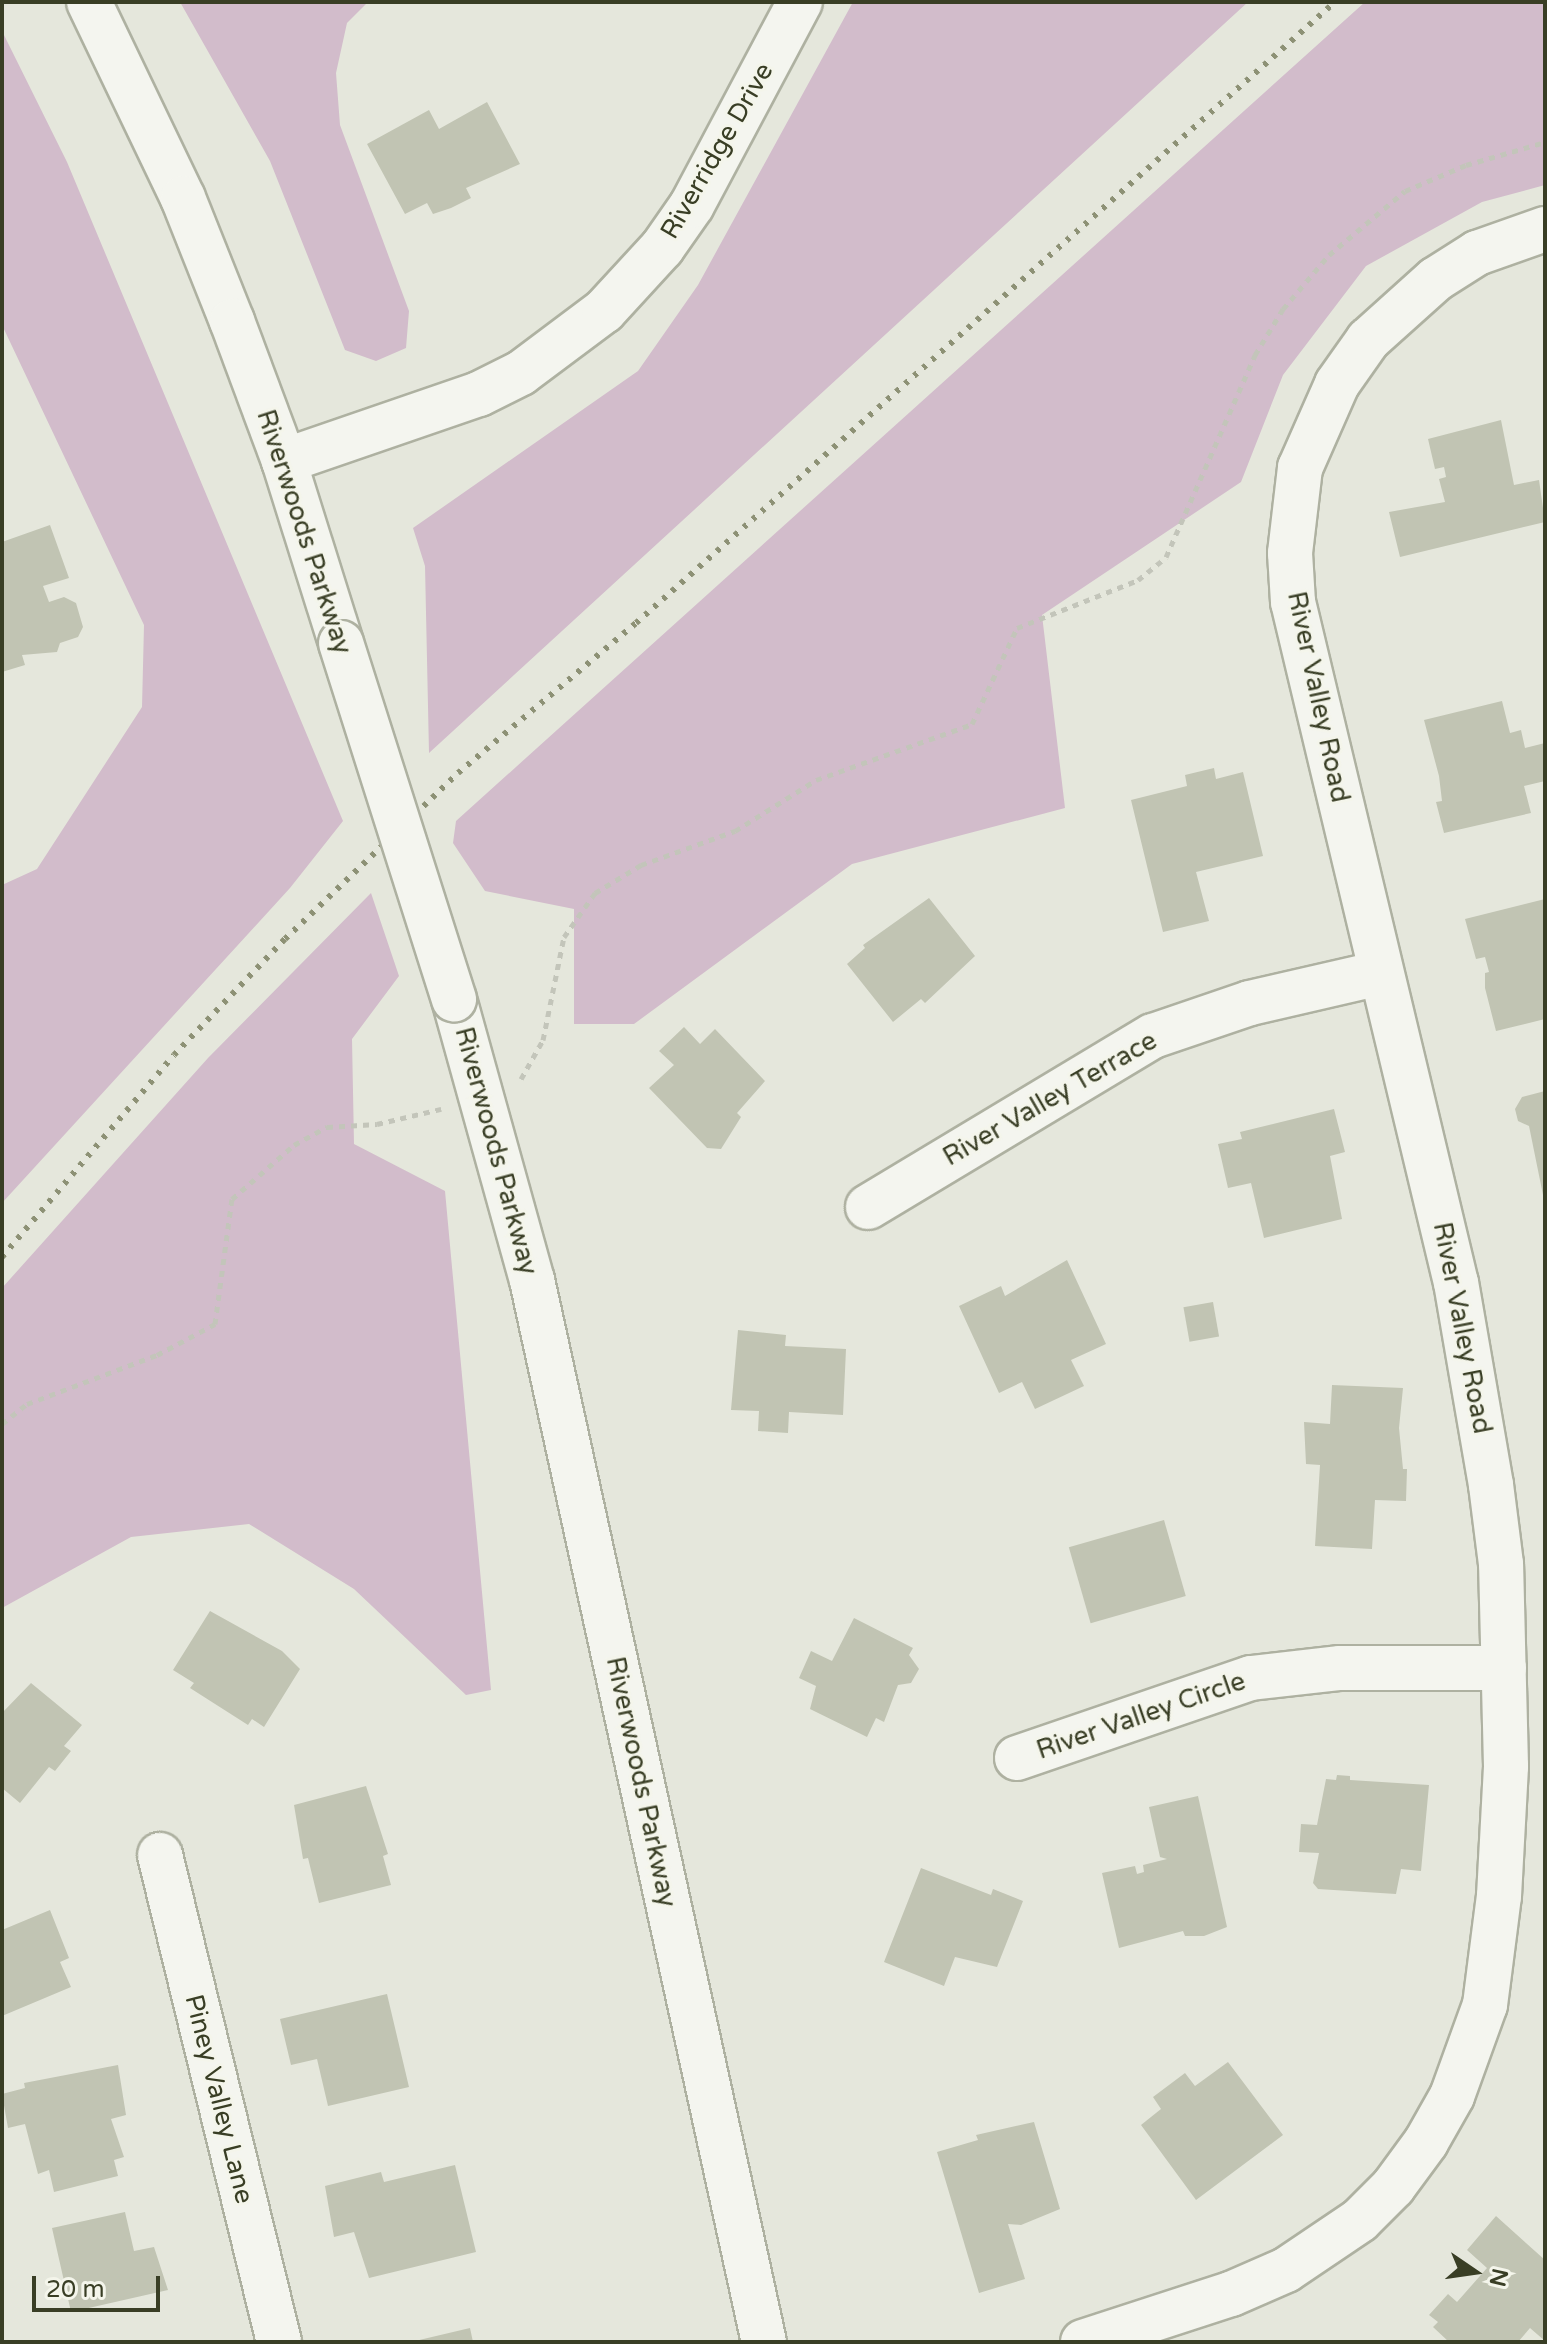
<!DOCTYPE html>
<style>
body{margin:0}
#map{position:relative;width:1547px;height:2344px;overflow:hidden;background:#e5e7dc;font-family:"Varela Round",sans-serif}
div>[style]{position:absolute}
.green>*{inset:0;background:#d2bccb}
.building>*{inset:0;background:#c1c4b3;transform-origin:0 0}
.path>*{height:5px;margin-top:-2.5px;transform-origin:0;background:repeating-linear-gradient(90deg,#c3c5ba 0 6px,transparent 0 12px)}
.roads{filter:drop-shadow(2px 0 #aeb1a1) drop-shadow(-2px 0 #aeb1a1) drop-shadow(0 2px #aeb1a1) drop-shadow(0 -2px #aeb1a1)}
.minor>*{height:44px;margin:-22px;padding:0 22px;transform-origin:22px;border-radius:22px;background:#f4f5ef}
.rail>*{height:6px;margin-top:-3px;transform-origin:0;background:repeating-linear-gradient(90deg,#8d9175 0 4px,transparent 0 12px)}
.bridges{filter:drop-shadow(2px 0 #aeb1a1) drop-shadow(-2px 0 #aeb1a1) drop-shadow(0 2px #aeb1a1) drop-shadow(0 -2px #aeb1a1)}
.minor-bridge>*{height:44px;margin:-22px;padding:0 22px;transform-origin:22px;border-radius:22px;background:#f4f5ef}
span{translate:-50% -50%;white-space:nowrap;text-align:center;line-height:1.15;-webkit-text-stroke:6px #f4f5eb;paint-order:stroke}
.street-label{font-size:26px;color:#393e25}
.frame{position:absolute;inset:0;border:4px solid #393e25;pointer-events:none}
.north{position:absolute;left:1435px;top:2232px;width:80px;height:80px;-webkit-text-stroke:6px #f4f5eb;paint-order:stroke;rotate:103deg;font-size:22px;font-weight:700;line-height:32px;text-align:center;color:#393e25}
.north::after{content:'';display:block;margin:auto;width:28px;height:36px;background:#393e25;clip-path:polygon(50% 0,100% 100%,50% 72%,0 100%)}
.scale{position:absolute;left:32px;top:2276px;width:128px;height:36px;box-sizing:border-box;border:4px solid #393e25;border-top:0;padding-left:10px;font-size:24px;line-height:28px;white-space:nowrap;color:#393e25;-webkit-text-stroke:6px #f4f5eb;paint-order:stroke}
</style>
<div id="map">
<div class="green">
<div style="clip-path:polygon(180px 2px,368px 2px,347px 23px,336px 73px,340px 125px,409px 311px,406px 348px,376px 361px,345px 350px,270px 161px)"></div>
<div style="clip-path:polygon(853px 2px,1248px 2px,429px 753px,425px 566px,413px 528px,638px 371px,698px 285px)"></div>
<div style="clip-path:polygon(1365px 2px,1545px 2px,1545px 185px,1482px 202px,1366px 266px,1283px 375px,1241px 482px,1042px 615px,1065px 808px,852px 864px,634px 1024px,574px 1024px,574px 909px,485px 891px,453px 843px,456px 821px)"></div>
<div style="clip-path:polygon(2px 31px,67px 162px,343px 821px,290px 888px,2px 1203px,2px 885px,37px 869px,142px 707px,144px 625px,2px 325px)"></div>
<div style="clip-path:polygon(371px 893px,399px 976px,352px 1039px,354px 1144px,445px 1191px,491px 1690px,466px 1695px,354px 1589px,249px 1524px,131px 1537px,2px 1608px,2px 1288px,208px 1058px)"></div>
</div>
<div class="building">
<div style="clip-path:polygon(487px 102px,520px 164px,466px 188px,471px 198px,451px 208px,433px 214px,427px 203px,405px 214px,367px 144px,429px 110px,439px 129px)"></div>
<div style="clip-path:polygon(1501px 420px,1514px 485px,1539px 480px,1545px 522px,1400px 557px,1389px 512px,1445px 502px,1439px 479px,1446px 477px,1444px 467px,1435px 469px,1428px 439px)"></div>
<div style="clip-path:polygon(50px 525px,69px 578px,43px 586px,49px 602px,64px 597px,76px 603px,83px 627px,78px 637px,60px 643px,57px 652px,22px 655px,25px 665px,2px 672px,2px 542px)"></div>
<div style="clip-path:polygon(1502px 701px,1510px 733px,1521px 730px,1525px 748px,1545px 743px,1545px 781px,1524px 786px,1531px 813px,1444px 833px,1436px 802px,1442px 801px,1439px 776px,1424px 720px)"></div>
<div style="clip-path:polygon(1214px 768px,1216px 779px,1243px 772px,1263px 856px,1196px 872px,1209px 921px,1163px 932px,1131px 800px,1187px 786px,1185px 775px)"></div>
<div style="clip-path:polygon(929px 898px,975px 956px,925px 1003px,921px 999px,893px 1022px,847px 964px,865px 948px,863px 945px)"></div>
<div style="clip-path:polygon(1545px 899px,1545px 1019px,1496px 1031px,1485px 988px,1485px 973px,1489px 972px,1485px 957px,1476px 959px,1465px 919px)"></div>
<div style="clip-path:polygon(684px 1027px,700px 1044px,715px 1029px,765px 1081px,737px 1113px,741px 1117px,721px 1149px,707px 1148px,649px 1088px,674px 1065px,659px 1051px)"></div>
<div style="clip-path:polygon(1545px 1091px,1545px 1195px,1543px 1195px,1529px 1126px,1518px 1121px,1515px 1109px,1522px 1097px)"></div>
<div style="clip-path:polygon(1334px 1109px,1345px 1152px,1330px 1156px,1342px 1219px,1264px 1238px,1251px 1183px,1228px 1188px,1218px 1144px,1242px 1139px,1240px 1132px)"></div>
<div style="clip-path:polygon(1067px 1260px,1106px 1344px,1071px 1360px,1084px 1386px,1035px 1409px,1022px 1382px,999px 1393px,959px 1306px,1001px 1286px,1005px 1296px)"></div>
<div style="left:1213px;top:1302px;width:35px;height:30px;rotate:80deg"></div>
<div style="clip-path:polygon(738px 1330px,786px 1335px,785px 1346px,846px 1349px,843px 1415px,789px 1412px,788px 1433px,758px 1431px,759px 1411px,731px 1410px)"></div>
<div style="clip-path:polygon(1332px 1385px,1403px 1388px,1399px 1428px,1403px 1469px,1407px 1469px,1406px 1501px,1375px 1500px,1372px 1549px,1315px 1546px,1320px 1465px,1306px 1464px,1304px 1422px,1330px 1424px)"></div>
<div style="left:1164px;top:1520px;width:79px;height:99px;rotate:74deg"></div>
<div style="clip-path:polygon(210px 1611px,282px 1651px,300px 1669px,264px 1727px,252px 1719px,248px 1725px,190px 1688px,194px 1683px,173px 1670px)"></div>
<div style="clip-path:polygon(854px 1618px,913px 1648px,909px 1655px,919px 1669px,911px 1683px,898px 1685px,884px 1722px,876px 1718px,867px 1737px,810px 1709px,816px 1686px,799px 1678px,811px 1651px,832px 1661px)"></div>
<div style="clip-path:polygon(31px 1683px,82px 1725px,64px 1746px,71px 1751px,55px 1771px,49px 1767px,20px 1803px,2px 1788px,2px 1713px)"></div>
<div style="clip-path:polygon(1337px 1775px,1350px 1776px,1350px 1780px,1429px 1785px,1421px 1871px,1401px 1869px,1396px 1894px,1318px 1889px,1313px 1883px,1319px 1853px,1299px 1852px,1301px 1824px,1317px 1825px,1326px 1779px,1336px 1780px)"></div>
<div style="clip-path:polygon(366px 1786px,388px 1854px,383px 1856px,391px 1885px,319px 1903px,308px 1858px,303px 1859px,294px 1805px)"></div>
<div style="clip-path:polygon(1198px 1796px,1227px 1927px,1204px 1936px,1185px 1936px,1183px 1931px,1119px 1948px,1102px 1873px,1135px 1866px,1137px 1874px,1144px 1872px,1143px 1865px,1167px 1859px,1160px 1857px,1149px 1807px)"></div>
<div style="clip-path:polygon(921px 1868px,991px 1895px,993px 1889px,1023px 1901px,997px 1967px,955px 1957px,944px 1986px,884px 1962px)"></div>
<div style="clip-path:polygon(50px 1910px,69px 1958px,60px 1962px,71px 1987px,2px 2016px,2px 1930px)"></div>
<div style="clip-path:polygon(387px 1994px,409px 2087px,328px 2106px,317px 2059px,291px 2065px,280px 2019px)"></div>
<div style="clip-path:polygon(1228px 2062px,1283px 2135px,1196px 2200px,1141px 2125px,1161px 2109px,1153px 2097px,1185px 2073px,1195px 2086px)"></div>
<div style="clip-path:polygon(118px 2065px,126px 2115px,111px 2119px,124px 2157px,114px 2160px,118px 2176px,54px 2192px,49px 2170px,38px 2174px,25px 2124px,8px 2128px,2px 2094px,25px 2088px,24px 2083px)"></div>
<div style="clip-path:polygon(1034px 2122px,1060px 2209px,1021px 2225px,1008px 2224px,1025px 2279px,979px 2293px,937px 2152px,978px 2140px,976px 2135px)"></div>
<div style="clip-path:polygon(455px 2165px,476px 2252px,369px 2278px,354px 2232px,334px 2237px,325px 2186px,381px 2172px,384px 2182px)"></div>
<div style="clip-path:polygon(125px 2212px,134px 2251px,154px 2247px,168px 2290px,71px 2312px,52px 2228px)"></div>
<div style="clip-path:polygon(1496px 2216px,1545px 2260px,1545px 2341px,1530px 2328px,1518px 2342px,1449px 2342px,1433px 2327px,1438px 2322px,1429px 2315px,1448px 2294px,1457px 2302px,1487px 2268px,1467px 2250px)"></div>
<div style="clip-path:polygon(470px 2328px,473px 2342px,415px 2342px,415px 2341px)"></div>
</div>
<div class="path">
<div style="left:521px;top:1079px;width:45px;rotate:-60.6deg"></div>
<div style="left:543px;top:1040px;width:105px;rotate:-78.5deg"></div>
<div style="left:564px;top:937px;width:54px;rotate:-54.8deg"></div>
<div style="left:595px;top:893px;width:54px;rotate:-31.3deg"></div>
<div style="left:641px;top:865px;width:100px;rotate:-19.9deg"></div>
<div style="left:735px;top:831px;width:96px;rotate:-32.2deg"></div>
<div style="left:816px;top:780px;width:166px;rotate:-19.7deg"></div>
<div style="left:972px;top:724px;width:106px;rotate:-64.9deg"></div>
<div style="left:1017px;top:628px;width:130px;rotate:-21.6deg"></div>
<div style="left:1138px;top:580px;width:36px;rotate:-39deg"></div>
<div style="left:1166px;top:557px;width:221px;rotate:-66.2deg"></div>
<div style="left:1255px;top:355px;width:54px;rotate:-58.7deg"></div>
<div style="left:1283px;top:309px;width:71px;rotate:-49.6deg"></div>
<div style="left:1329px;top:255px;width:99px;rotate:-40.1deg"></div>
<div style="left:1405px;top:191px;width:66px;rotate:-23.1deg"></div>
<div style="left:1466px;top:165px;width:82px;rotate:-16.2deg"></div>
<div style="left:2px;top:1424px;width:32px;rotate:-39deg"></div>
<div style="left:27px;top:1404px;width:139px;rotate:-20.7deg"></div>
<div style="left:157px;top:1355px;width:66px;rotate:-28.1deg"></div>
<div style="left:215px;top:1324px;width:126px;rotate:-82.3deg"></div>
<div style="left:232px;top:1199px;width:82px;rotate:-41.1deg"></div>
<div style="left:294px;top:1145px;width:38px;rotate:-29deg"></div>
<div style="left:327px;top:1127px;width:50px;rotate:-3.4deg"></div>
<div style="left:377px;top:1124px;width:66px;rotate:-13.2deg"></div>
</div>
<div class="roads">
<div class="minor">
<div style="left:89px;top:2px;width:217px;rotate:64.4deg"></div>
<div style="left:183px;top:198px;width:132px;rotate:68.3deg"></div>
<div style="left:232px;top:321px;width:149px;rotate:69.6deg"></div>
<div style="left:284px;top:461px;width:191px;rotate:72.6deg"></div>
<div style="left:284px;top:461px;width:206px;rotate:-19deg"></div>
<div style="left:479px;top:394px;width:47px;rotate:-26.6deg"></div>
<div style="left:521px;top:373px;width:104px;rotate:-36.8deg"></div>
<div style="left:604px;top:311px;width:86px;rotate:-47.4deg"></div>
<div style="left:662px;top:248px;width:52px;rotate:-55.1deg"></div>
<div style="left:692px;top:205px;width:230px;rotate:-62deg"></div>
<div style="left:454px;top:999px;width:292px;rotate:74.5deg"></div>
<div style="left:532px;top:1280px;width:1087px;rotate:77.68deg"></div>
<div style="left:868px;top:1207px;width:332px;rotate:-31deg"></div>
<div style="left:1153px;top:1036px;width:102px;rotate:-18.8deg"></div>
<div style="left:1250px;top:1003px;width:133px;rotate:-13deg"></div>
<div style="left:1017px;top:1758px;width:247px;rotate:-18.9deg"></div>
<div style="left:1251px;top:1678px;width:90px;rotate:-6.4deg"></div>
<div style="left:1340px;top:1668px;width:164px"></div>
<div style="left:160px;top:1855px;width:501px;rotate:76.27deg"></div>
<div style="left:1083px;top:2342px;width:156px;rotate:-18deg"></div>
<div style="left:1231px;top:2294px;width:60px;rotate:-23.6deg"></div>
<div style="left:1286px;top:2270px;width:89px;rotate:-34deg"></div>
<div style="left:1360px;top:2220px;width:47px;rotate:-45deg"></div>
<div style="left:1393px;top:2187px;width:56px;rotate:-53.7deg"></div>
<div style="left:1426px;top:2142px;width:53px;rotate:-60.5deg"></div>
<div style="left:1452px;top:2096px;width:97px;rotate:-70.1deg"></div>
<div style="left:1485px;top:2005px;width:110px;rotate:-82.7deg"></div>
<div style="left:1499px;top:1896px;width:130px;rotate:-86.9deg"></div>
<div style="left:1506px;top:1766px;width:202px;rotate:-91.4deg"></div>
<div style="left:1501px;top:1564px;width:80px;rotate:-97.2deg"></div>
<div style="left:1491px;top:1485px;width:205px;rotate:-99.8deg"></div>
<div style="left:1456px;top:1283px;width:700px;rotate:-103.46deg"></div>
<div style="left:1293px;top:602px;width:49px;rotate:-93.5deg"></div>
<div style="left:1290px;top:553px;width:86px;rotate:-83.3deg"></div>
<div style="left:1300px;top:468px;width:92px;rotate:-66.2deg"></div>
<div style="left:1337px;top:384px;width:54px;rotate:-54.8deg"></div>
<div style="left:1368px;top:340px;width:91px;rotate:-41.9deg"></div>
<div style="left:1436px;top:279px;width:49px;rotate:-32.4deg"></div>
<div style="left:1477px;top:253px;width:72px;rotate:-19.4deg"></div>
</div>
</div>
<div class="rail">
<div style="left:2px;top:1257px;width:265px;rotate:-49.6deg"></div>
<div style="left:174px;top:1055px;width:161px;rotate:-46.3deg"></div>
<div style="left:285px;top:939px;width:240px;rotate:-43.8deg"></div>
<div style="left:458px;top:773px;width:233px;rotate:-40.1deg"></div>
<div style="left:636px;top:623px;width:935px;rotate:-41.62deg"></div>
</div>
<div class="bridges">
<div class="minor-bridge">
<div style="left:341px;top:643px;width:374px;rotate:72.4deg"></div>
</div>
</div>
<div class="street-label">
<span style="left:717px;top:151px;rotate:-60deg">Riverridge Drive</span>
<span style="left:304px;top:532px;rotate:72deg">Riverwoods Parkway</span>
<span style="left:1318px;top:697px;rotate:78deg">River Valley Road</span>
<span style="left:1050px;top:1099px;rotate:-30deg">River Valley Terrace</span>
<span style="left:496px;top:1151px;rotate:75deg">Riverwoods Parkway</span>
<span style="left:1462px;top:1328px;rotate:79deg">River Valley Road</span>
<span style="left:1141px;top:1716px;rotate:-19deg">River Valley Circle</span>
<span style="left:641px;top:1782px;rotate:78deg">Riverwoods Parkway</span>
<span style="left:219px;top:2099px;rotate:76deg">Piney Valley Lane</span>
</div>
<div class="frame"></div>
<div class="north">N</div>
<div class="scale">20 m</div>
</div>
